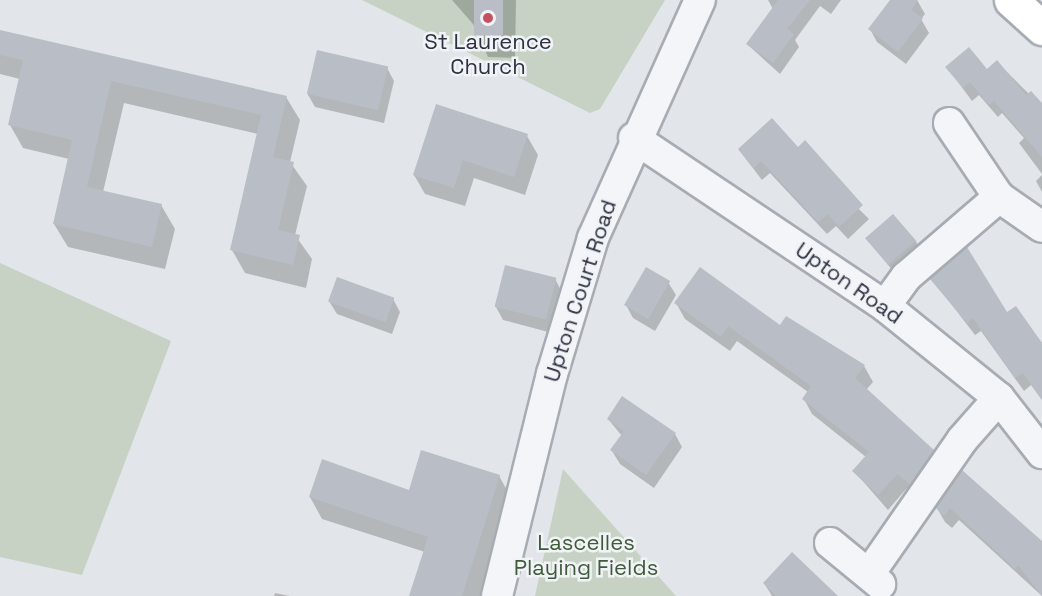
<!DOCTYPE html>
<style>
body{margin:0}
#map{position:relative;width:1042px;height:596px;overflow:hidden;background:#e2e5e9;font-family:"Space Grotesk",sans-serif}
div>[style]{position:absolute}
.green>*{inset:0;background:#c7d2c4}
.shadow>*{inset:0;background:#0003}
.building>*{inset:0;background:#b9bec6;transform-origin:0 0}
.roads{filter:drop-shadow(2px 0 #a7acb3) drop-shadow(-2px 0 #a7acb3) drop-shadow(0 2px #a7acb3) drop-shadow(0 -2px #a7acb3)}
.minor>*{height:30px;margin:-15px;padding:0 15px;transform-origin:15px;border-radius:15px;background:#f4f5f8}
.major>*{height:33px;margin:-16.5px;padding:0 16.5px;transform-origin:16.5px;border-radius:16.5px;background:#fff}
.dots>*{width:16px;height:16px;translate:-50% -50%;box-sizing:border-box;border:3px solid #f1f3f7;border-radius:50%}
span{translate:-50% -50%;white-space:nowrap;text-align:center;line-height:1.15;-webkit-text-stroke:5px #f1f3f7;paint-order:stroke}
.poi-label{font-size:22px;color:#2b3240}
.street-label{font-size:22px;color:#2b3240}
.park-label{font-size:22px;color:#3f5b3a}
</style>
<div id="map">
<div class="green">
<div style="clip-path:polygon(362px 0,665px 0,600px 109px,590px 113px)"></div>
<div style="clip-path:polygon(0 263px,171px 341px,82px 575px,0 557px)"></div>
<div style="clip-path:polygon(563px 469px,676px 596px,535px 596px)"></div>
</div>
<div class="shadow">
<div style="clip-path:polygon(452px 0,516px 0,515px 58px,488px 57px,473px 24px)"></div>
<div style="clip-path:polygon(768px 0,841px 0,831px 14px,820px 6px,795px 40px,799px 47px,780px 74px,747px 44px,773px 9px)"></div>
<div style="clip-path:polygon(892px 0,917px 0,925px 14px,921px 19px,929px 33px,906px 64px,877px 42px,870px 29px)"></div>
<div style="clip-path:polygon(0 31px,286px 97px,300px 120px,290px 162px,307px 186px,295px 235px,312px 259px,306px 288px,245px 273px,232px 250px,258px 134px,124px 103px,103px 192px,161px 205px,175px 229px,165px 269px,68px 247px,54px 224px,69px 159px,23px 148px,10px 125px,20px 79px,0 74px)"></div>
<div style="clip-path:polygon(997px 62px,1042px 107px,1042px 174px,1019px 143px,1024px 138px,1002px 113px,998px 117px,979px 95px,972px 101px,947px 67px,986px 71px)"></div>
<div style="clip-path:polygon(387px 68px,394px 81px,384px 123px,315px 107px,307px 93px)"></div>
<div style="clip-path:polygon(527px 136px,538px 155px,525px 195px,474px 178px,465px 206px,425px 194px,414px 175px)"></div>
<div style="clip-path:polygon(798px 149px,869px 219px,848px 239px,836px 226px,827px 234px,770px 173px,762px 180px,739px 150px)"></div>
<div style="clip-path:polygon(1042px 175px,1042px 192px,1036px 181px)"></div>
<div style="clip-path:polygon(868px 240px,915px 240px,923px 253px,897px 276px)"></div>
<div style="clip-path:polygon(555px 279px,562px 292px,552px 333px,503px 320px,496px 307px)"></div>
<div style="clip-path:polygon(932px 279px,1007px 315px,1015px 308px,1042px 343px,1042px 400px,1031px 385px,1024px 391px,981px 331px,975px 335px)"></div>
<div style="clip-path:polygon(668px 282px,676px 295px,655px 331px,633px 318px,626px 305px)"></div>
<div style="clip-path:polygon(393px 299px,400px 312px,392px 334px,337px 314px,329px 301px)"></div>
<div style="clip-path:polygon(676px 303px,780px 327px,864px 366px,873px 382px,866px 390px,933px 451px,942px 466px,919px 499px,907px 488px,888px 510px,854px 471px,866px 457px,812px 414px,804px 399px,808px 392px,737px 341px,730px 351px,685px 319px)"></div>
<div style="clip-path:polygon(608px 419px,675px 434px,682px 447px,654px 488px,620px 464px,612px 451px,622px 436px)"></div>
<div style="clip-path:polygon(962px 472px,1042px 543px,1042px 596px,959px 520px,952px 528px,945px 522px,937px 508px)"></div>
<div style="clip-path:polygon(499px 476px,511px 497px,480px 596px,411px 596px,425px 552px,322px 519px,310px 497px,410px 492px)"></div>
<div style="clip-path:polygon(764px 583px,832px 596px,772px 596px)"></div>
<div style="clip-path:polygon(275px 593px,290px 596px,274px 596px)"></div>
</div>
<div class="building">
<div style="left:474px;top:0;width:29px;height:35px"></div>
<div style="clip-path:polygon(778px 0,810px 0,787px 29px,794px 34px,773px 63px,746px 44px)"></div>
<div style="clip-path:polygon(890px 0,918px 0,911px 10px,923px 18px,898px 52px,868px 29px)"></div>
<div style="clip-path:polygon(0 30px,287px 96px,273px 157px,294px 162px,278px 230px,300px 235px,293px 265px,230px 250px,261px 115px,111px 81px,87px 187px,162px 204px,152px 247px,53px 224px,72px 140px,8px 125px,23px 60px,0 55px)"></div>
<div style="clip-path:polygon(969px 47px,987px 69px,997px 60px,1026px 95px,1031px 91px,1042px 103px,1042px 157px,994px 101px,989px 105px,970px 82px,963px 88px,945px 67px)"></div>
<div style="left:317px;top:50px;width:73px;height:45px;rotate:13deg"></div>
<div style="clip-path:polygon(436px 104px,528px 134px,514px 177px,463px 160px,454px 188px,413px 175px)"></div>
<div style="clip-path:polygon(772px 118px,798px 147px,805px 140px,863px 205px,839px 227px,828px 214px,818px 222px,761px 161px,754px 168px,738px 149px)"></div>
<div style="left:893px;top:214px;width:35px;height:37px;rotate:49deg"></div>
<div style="clip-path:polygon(967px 247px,1007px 312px,1016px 306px,1042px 343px,1042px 400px,1023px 373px,1015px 378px,973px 318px,967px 323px,930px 279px)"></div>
<div style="left:505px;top:265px;width:53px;height:43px;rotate:14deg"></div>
<div style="left:646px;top:267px;width:28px;height:44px;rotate:30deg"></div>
<div style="clip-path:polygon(700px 267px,780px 325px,786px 316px,865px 365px,855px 378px,934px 450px,910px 485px,898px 474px,878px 495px,852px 471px,869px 452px,802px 399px,811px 386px,728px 326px,721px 337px,674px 303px)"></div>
<div style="left:337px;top:277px;width:61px;height:26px;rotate:20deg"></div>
<div style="clip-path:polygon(622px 396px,676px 433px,646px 475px,610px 450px,624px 431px,607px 419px)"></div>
<div style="clip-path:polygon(421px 450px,500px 475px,462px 596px,409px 596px,428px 537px,309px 497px,322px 459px,409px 490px)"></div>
<div style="clip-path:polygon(962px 470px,1042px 541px,1042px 596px,1018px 565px,1015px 569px,950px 508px,944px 516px,936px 508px)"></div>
<div style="clip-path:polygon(792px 552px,838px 596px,776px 596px,763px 583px)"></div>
</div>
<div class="roads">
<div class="minor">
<div style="left:949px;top:123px;width:89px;rotate:56deg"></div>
<div style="left:999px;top:197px;width:52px;rotate:34.9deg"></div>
<div style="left:634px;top:138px;width:302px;rotate:33.8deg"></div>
<div style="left:885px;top:306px;width:146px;rotate:38.9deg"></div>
<div style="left:999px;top:398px;width:70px;rotate:52deg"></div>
<div style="left:885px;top:306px;width:36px;rotate:-54deg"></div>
<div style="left:906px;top:277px;width:123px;rotate:-40.7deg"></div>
<div style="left:830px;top:543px;width:65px;rotate:39.4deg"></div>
<div style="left:869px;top:574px;width:163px;rotate:-55.2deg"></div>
<div style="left:962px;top:440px;width:56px;rotate:-48.6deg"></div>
<div style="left:497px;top:596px;width:229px;rotate:-76.1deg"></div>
<div style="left:552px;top:374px;width:142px;rotate:-73.2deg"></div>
<div style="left:593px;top:238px;width:261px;rotate:-65.8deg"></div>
</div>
<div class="major">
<div style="left:1011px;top:0;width:42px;rotate:42.1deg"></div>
</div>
</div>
<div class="dots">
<div style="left:488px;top:18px;background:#c45160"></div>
</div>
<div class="poi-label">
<span style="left:488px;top:54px">St Laurence<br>Church</span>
</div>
<div class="street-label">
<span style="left:849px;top:283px;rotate:35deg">Upton Road</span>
<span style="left:580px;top:291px;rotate:-72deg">Upton Court Road</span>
</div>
<div class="park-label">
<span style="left:586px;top:555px">Lascelles<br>Playing Fields</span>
</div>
</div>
